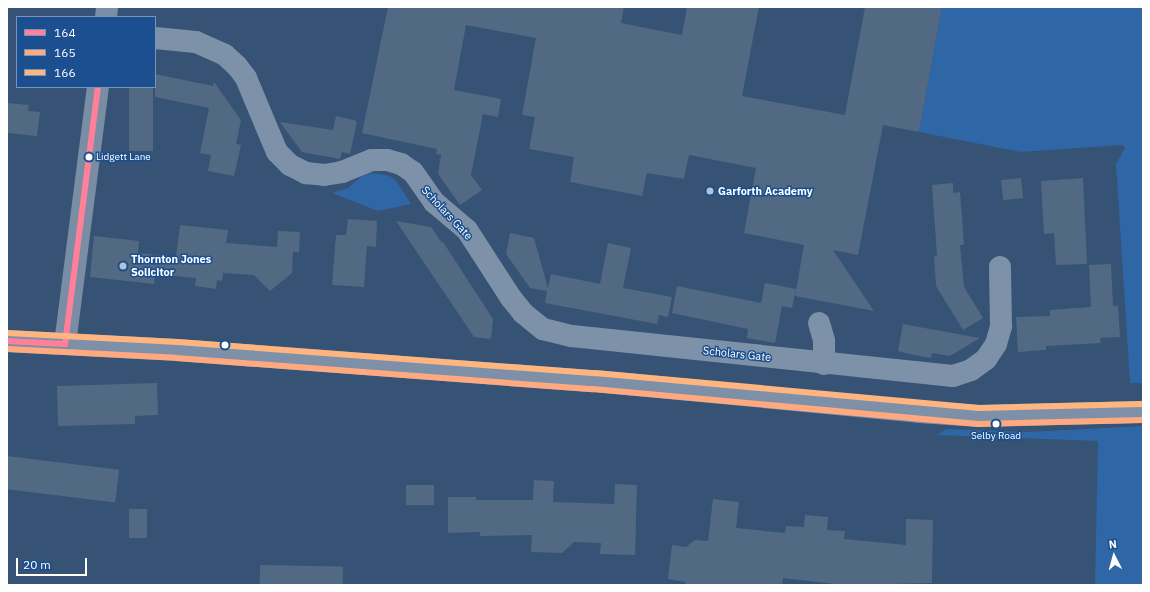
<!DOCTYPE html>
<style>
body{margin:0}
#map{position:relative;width:1150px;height:592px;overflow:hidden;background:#365274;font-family:"IBM Plex Sans",sans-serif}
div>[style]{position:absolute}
.green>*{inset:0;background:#2f66a5}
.building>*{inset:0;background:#526984;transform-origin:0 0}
.minor>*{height:22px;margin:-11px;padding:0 11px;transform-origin:11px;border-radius:11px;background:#7d92a8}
.secondary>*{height:22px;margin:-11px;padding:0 11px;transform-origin:11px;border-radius:11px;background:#798da4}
.trunk>*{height:22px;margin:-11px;padding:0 11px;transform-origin:11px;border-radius:11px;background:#7e90a7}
.bus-1>*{height:6px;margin:-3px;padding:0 3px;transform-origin:3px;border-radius:3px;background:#ff8098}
.bus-2>*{height:6px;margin:-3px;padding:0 3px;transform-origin:3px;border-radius:3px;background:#ffa980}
.bus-3>*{height:6px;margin:-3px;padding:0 3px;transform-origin:3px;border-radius:3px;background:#ffb580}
.dots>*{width:11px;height:11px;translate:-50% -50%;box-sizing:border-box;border:2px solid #1b4f8f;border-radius:50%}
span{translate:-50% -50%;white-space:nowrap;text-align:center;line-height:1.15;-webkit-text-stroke:3px #1b4f8f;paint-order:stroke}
.bus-label{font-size:10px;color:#fff}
.left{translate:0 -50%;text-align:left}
.poi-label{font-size:11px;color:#fff;font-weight:700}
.street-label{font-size:11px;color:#fff}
.frame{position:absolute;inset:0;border:8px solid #fff;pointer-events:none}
.legend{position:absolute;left:16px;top:16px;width:140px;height:72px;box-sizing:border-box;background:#1b4f8f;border:1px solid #7695bc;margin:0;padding:5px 7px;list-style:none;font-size:12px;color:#fff}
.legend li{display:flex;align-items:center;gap:8px;height:20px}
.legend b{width:20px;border:1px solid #7695bc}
.north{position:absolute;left:1094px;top:536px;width:40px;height:40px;-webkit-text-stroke:3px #1b4f8f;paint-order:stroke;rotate:354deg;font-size:11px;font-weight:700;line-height:16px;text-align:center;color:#fff}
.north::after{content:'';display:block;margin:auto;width:14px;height:18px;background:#fff;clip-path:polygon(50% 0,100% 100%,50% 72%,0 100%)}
.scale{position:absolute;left:16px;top:558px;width:71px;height:18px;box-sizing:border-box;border:2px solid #fff;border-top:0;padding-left:5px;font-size:12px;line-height:14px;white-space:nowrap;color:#fff;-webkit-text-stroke:3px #1b4f8f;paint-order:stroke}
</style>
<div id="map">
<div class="green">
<div style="clip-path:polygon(942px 7px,1143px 7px,1143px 383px,1130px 383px,1116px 164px,1125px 148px,1122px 145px,1021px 152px,919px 132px)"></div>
<div style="clip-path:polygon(371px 173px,390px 176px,397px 182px,411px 204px,378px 211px,332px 193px,348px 188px,362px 176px)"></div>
<div style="clip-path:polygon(1143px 426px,1143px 585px,1095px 585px,1098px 441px,938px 435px,946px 429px,1028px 432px)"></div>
</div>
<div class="building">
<div style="clip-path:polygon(388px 7px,624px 7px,621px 23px,682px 35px,687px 7px,759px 7px,742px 96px,845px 115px,865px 7px,942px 7px,919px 132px,883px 125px,858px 255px,833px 250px,874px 311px,795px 296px,804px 245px,744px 233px,756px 168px,689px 155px,684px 179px,647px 173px,642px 196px,570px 182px,574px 157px,529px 149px,535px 117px,522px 115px,536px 38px,466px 25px,454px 90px,501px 99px,498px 117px,483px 114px,471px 175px,482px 190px,460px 205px,438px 174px,441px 155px,436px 154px,437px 149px,362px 133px)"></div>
<div style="clip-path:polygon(155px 74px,213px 86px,214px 82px,241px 120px,236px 144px,241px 145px,234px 176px,208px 171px,211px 155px,200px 153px,209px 108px,155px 97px)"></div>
<div style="left:129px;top:87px;width:24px;height:64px"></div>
<div style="clip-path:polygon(7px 103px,29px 105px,28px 111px,40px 112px,37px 136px,7px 133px)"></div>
<div style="clip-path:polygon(336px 116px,357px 121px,350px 154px,342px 152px,340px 159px,302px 152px,280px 122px,333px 130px)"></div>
<div style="left:1021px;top:178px;width:20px;height:20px;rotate:84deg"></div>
<div style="clip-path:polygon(1083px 178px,1087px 264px,1056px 265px,1054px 233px,1044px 234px,1041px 181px)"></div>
<div style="clip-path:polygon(953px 183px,953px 193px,960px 192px,964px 245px,960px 245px,964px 287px,983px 318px,963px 330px,936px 286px,934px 256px,937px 256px,932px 185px)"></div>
<div style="clip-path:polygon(348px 219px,377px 221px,376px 247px,367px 246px,364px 287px,332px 285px,336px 235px,346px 235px)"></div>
<div style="clip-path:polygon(396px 221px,431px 227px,442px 243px,443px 242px,493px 319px,491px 339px,474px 337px)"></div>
<div style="clip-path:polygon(180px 225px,228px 230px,226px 243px,277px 247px,278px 231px,300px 232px,299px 252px,293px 252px,292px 273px,270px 291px,254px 275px,223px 273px,222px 281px,217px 280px,216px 289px,195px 286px,196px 278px,155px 274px,154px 284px,90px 277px,94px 236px,139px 241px,138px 253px,176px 257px)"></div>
<div style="clip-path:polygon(510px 233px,534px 238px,548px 288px,551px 274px,600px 284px,608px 243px,631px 248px,623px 288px,672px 297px,668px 317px,659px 315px,657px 324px,545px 303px,547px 291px,530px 288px,506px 254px)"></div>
<div style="clip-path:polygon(1111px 264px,1113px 306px,1118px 306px,1120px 337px,1100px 338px,1101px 343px,1046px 346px,1046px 350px,1018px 352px,1016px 317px,1050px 316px,1050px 310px,1091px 307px,1089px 265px)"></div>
<div style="clip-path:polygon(765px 283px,796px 289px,792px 308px,782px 306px,775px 343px,747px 338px,748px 329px,672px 313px,677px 286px,761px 303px)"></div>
<div style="clip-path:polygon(903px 324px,919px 327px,980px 338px,950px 356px,932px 353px,931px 358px,914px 355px,898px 351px)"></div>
<div style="clip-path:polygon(157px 383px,158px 415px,135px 416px,135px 424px,58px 426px,57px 386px)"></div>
<div style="left:7px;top:456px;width:113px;height:33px;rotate:7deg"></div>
<div style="clip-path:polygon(534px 480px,554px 481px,553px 502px,614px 504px,615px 484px,637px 485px,635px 555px,600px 554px,601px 543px,574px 542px,562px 553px,531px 552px,532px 535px,480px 536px,480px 532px,448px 533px,448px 497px,476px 497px,476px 500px,533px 500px)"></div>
<div style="left:406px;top:485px;width:28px;height:20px"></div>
<div style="clip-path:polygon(713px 499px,739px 502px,736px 528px,785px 533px,786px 526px,804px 527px,805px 515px,828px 517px,827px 530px,845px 531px,844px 539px,906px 545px,906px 519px,933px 520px,932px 583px,844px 585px,783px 578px,782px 585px,685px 585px,685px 582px,668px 579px,672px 545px,686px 547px,695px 540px,708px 541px)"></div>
<div style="left:129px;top:509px;width:18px;height:29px"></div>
<div style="left:260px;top:565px;width:83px;height:20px;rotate:1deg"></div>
</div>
<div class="minor">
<div style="left:155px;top:38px;width:41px;rotate:5.6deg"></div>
<div style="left:196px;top:42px;width:32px;rotate:24deg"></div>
<div style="left:225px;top:55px;width:16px;rotate:43deg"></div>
<div style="left:237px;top:66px;width:15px;rotate:53deg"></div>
<div style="left:246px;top:78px;width:80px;rotate:67.3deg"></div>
<div style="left:277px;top:152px;width:18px;rotate:45deg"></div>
<div style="left:290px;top:165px;width:18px;rotate:27deg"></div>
<div style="left:306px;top:173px;width:18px;rotate:6deg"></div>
<div style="left:324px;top:175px;width:18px;rotate:-9deg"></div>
<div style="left:342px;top:172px;width:32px;rotate:-22deg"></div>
<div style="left:372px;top:160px;width:15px"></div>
<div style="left:387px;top:160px;width:15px;rotate:16deg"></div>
<div style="left:401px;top:164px;width:14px;rotate:34deg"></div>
<div style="left:413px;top:172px;width:37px;rotate:55deg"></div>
<div style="left:434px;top:202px;width:43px;rotate:40.3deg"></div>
<div style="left:467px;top:230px;width:81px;rotate:57.1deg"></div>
<div style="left:511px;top:298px;width:19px;rotate:51deg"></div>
<div style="left:523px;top:313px;width:26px;rotate:39deg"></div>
<div style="left:543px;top:329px;width:30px;rotate:14deg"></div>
<div style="left:572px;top:336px;width:383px;rotate:6deg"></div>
<div style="left:953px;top:376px;width:19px;rotate:-18deg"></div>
<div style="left:971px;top:370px;width:19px;rotate:-36deg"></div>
<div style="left:986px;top:359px;width:18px;rotate:-56deg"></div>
<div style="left:996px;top:344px;width:19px;rotate:-74deg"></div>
<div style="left:1001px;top:326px;width:59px;rotate:-91deg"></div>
<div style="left:819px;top:323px;width:19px;rotate:74deg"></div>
<div style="left:824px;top:341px;width:23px;rotate:90deg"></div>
</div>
<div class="secondary">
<div style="left:106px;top:17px;width:10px;rotate:-84deg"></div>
<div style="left:65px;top:344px;width:259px;rotate:-82.7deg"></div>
</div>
<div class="trunk">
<div style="left:7px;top:341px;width:170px;rotate:3deg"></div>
<div style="left:177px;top:350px;width:418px;rotate:4.3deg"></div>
<div style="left:594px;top:381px;width:326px;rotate:5.4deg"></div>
<div style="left:919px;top:412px;width:60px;rotate:3.8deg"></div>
<div style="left:979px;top:416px;width:164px;rotate:-1.4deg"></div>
</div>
<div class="bus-1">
<div style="left:7px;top:341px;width:58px;rotate:3deg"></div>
<div style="left:65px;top:344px;width:259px;rotate:-82.7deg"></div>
</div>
<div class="bus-2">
<div style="left:7px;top:349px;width:169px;rotate:3deg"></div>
<div style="left:176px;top:358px;width:418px;rotate:4.3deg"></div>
<div style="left:593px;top:389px;width:387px;rotate:5.2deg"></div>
<div style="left:978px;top:424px;width:165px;rotate:-1.4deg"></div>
</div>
<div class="bus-3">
<div style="left:7px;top:333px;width:171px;rotate:3deg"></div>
<div style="left:178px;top:342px;width:418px;rotate:4.3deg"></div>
<div style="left:595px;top:373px;width:386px;rotate:5.2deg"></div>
<div style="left:979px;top:408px;width:164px;rotate:-1.4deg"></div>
</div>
<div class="dots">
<div style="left:89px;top:157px;background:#fff"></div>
<div style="left:710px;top:191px;background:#b9c2ce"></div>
<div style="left:123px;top:266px;background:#b9c2ce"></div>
<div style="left:225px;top:345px;background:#fff"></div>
<div style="left:996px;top:424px;background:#fff"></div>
</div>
<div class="bus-label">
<span class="left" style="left:96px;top:157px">Lidgett Lane</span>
<span style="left:996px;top:436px">Selby Road</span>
</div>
<div class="poi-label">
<span class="left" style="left:718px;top:191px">Garforth Academy</span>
<span class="left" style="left:131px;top:266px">Thornton Jones<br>Solicitor</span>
</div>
<div class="street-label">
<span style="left:447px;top:213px;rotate:47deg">Scholars Gate</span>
<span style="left:737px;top:354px;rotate:6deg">Scholars Gate</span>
</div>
<div class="frame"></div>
<ul class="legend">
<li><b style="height:5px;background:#ff8098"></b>164</li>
<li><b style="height:5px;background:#ffa980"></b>165</li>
<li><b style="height:5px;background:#ffb580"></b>166</li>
</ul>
<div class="north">N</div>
<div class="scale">20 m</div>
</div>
